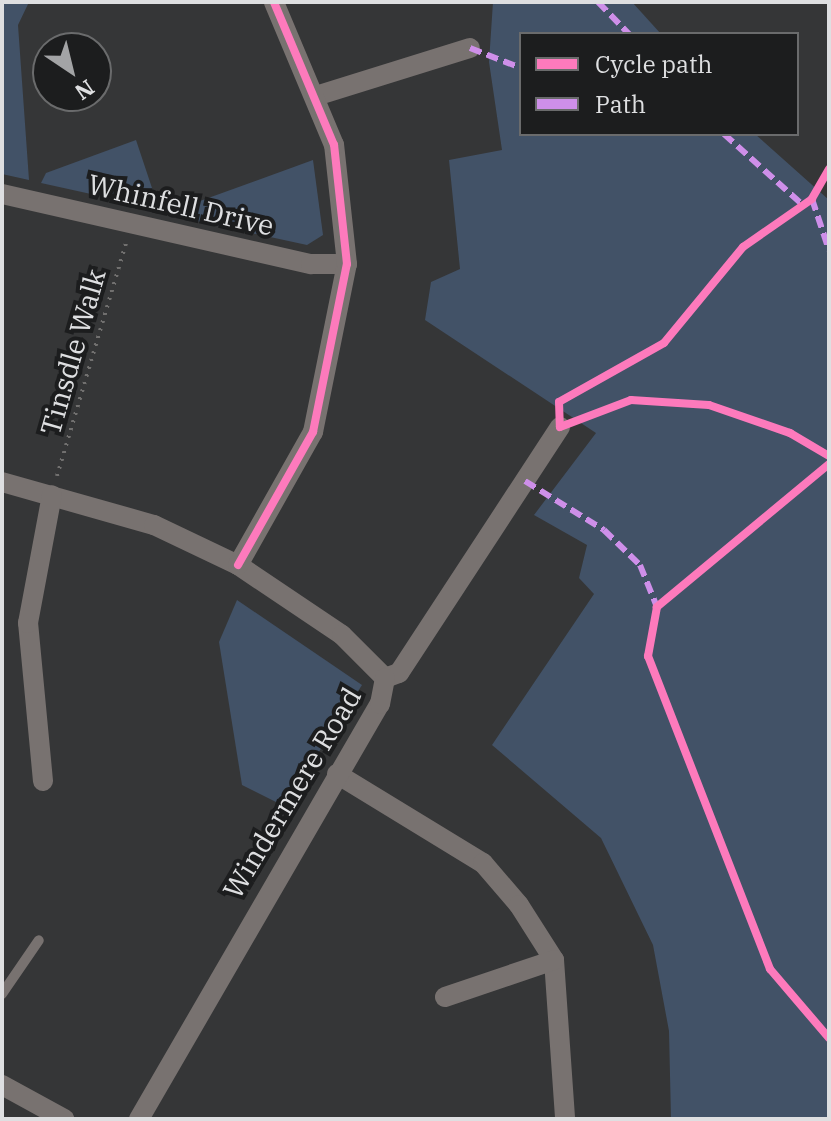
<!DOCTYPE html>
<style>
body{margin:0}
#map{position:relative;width:831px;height:1121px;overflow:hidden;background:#353637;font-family:"IBM Plex Serif",serif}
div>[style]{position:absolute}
.green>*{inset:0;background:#425267}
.path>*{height:4px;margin-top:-2px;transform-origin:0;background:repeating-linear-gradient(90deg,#71706f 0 2px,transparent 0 8px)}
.lane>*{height:10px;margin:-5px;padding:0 5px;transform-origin:5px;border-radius:5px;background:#787270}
.street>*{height:20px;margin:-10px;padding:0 10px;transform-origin:10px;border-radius:10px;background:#787270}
.quiet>*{height:6px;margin-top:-3px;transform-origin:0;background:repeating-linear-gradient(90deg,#ce8fe9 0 12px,transparent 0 18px)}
.cycleway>*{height:8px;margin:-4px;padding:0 4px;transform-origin:4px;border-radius:4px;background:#fd7abc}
span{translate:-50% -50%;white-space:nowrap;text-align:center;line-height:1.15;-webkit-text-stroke:8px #1c1d1e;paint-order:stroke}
.street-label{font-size:28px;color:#dedfe1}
.frame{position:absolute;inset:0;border:4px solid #dedfe1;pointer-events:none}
.legend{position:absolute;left:519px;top:32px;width:280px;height:104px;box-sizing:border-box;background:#1c1d1e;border:2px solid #6a6b6c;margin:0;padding:10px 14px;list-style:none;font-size:24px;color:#dedfe1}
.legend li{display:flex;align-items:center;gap:16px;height:40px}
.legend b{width:40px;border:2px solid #6a6b6c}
.north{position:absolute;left:32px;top:32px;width:80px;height:80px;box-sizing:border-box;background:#1c1d1e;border:2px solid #6a6b6c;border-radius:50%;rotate:145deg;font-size:22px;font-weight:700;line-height:32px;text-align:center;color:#dedfe1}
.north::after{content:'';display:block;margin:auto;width:28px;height:36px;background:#a3a4a6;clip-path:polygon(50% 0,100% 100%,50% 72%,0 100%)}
</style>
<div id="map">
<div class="green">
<div style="clip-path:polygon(2px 2px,29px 2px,18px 25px,29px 180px,2px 174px)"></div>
<div style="clip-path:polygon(493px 2px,632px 2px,661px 34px,521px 34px,521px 134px,755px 134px,829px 200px,829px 1119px,671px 1119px,669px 1031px,653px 945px,601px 838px,492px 745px,594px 594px,579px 578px,587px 545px,534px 515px,596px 433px,425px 320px,431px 282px,460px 269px,449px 160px,502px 150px,489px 62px)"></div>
<div style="clip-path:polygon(136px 140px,159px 209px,41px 183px,46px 173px)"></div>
<div style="clip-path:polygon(313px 160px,323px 235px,307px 245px,164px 214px)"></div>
<div style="clip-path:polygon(237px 600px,362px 685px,284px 806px,242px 785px,219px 642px)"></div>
</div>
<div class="path">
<div style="left:57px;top:476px;width:243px;rotate:-73.5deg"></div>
</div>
<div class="lane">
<div style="left:2px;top:994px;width:65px;rotate:-55.6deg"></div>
</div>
<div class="street">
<div style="left:319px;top:95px;width:158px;rotate:-17.3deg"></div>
<div style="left:2px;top:194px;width:317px;rotate:12.8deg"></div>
<div style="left:311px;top:264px;width:36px"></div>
<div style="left:2px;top:482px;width:158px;rotate:15.8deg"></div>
<div style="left:154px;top:525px;width:93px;rotate:25.5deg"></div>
<div style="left:238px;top:565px;width:125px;rotate:33.9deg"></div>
<div style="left:342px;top:635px;width:61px;rotate:45deg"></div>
<div style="left:238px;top:565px;width:153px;rotate:-60.6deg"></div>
<div style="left:313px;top:432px;width:171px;rotate:-78.6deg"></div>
<div style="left:347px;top:264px;width:120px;rotate:-96.2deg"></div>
<div style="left:334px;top:145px;width:155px;rotate:-112.8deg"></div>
<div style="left:385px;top:678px;width:15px;rotate:-20deg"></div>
<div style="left:399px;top:673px;width:294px;rotate:-56.8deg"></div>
<div style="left:337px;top:774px;width:171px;rotate:31.4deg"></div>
<div style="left:483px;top:863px;width:55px;rotate:49.4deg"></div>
<div style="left:519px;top:905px;width:65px;rotate:57.5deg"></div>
<div style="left:554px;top:960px;width:159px;rotate:86deg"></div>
<div style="left:43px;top:781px;width:159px;rotate:-95.4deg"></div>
<div style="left:28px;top:623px;width:130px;rotate:-79.4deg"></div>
<div style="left:445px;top:997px;width:115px;rotate:-18.7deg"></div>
<div style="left:2px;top:1085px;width:71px;rotate:28.7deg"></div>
<div style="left:139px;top:1119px;width:480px;rotate:-59.9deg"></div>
<div style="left:380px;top:704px;width:26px;rotate:-79deg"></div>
</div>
<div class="quiet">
<div style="left:598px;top:2px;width:45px;rotate:45.9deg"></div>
<div style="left:470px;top:48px;width:55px;rotate:21.4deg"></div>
<div style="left:724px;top:134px;width:108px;rotate:42deg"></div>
<div style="left:812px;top:199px;width:54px;rotate:71.6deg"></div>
<div style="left:525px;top:481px;width:93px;rotate:31.8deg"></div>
<div style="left:604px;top:530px;width:50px;rotate:44.2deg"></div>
<div style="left:640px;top:565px;width:45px;rotate:68deg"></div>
</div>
<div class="cycleway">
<div style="left:829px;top:169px;width:34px;rotate:120deg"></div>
<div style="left:812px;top:199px;width:84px;rotate:145.2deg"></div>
<div style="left:743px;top:247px;width:124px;rotate:129.5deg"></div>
<div style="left:664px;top:343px;width:120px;rotate:150.7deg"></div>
<div style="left:559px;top:402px;width:25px;rotate:88deg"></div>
<div style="left:560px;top:427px;width:76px;rotate:-20.8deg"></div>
<div style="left:631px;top:400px;width:78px;rotate:3.7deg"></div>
<div style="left:709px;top:405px;width:86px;rotate:19.1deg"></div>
<div style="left:790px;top:433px;width:45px;rotate:30.5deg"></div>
<div style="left:829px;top:464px;width:224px;rotate:140.3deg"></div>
<div style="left:657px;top:607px;width:50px;rotate:100.4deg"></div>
<div style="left:648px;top:656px;width:336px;rotate:68.7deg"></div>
<div style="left:770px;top:969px;width:91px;rotate:49.5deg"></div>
<div style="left:238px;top:565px;width:153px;rotate:-60.6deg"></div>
<div style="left:313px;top:432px;width:171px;rotate:-78.6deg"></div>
<div style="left:347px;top:264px;width:120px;rotate:-96.2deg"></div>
<div style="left:334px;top:145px;width:155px;rotate:-112.8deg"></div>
</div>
<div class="street-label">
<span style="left:181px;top:205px;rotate:13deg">Whinfell Drive</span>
<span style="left:73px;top:352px;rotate:-74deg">Tinsdle Walk</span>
<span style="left:292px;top:793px;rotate:-59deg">Windermere Road</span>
</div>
<div class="frame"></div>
<ul class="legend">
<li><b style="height:10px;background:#fd7abc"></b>Cycle path</li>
<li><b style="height:10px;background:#ce8fe9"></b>Path</li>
</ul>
<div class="north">N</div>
</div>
